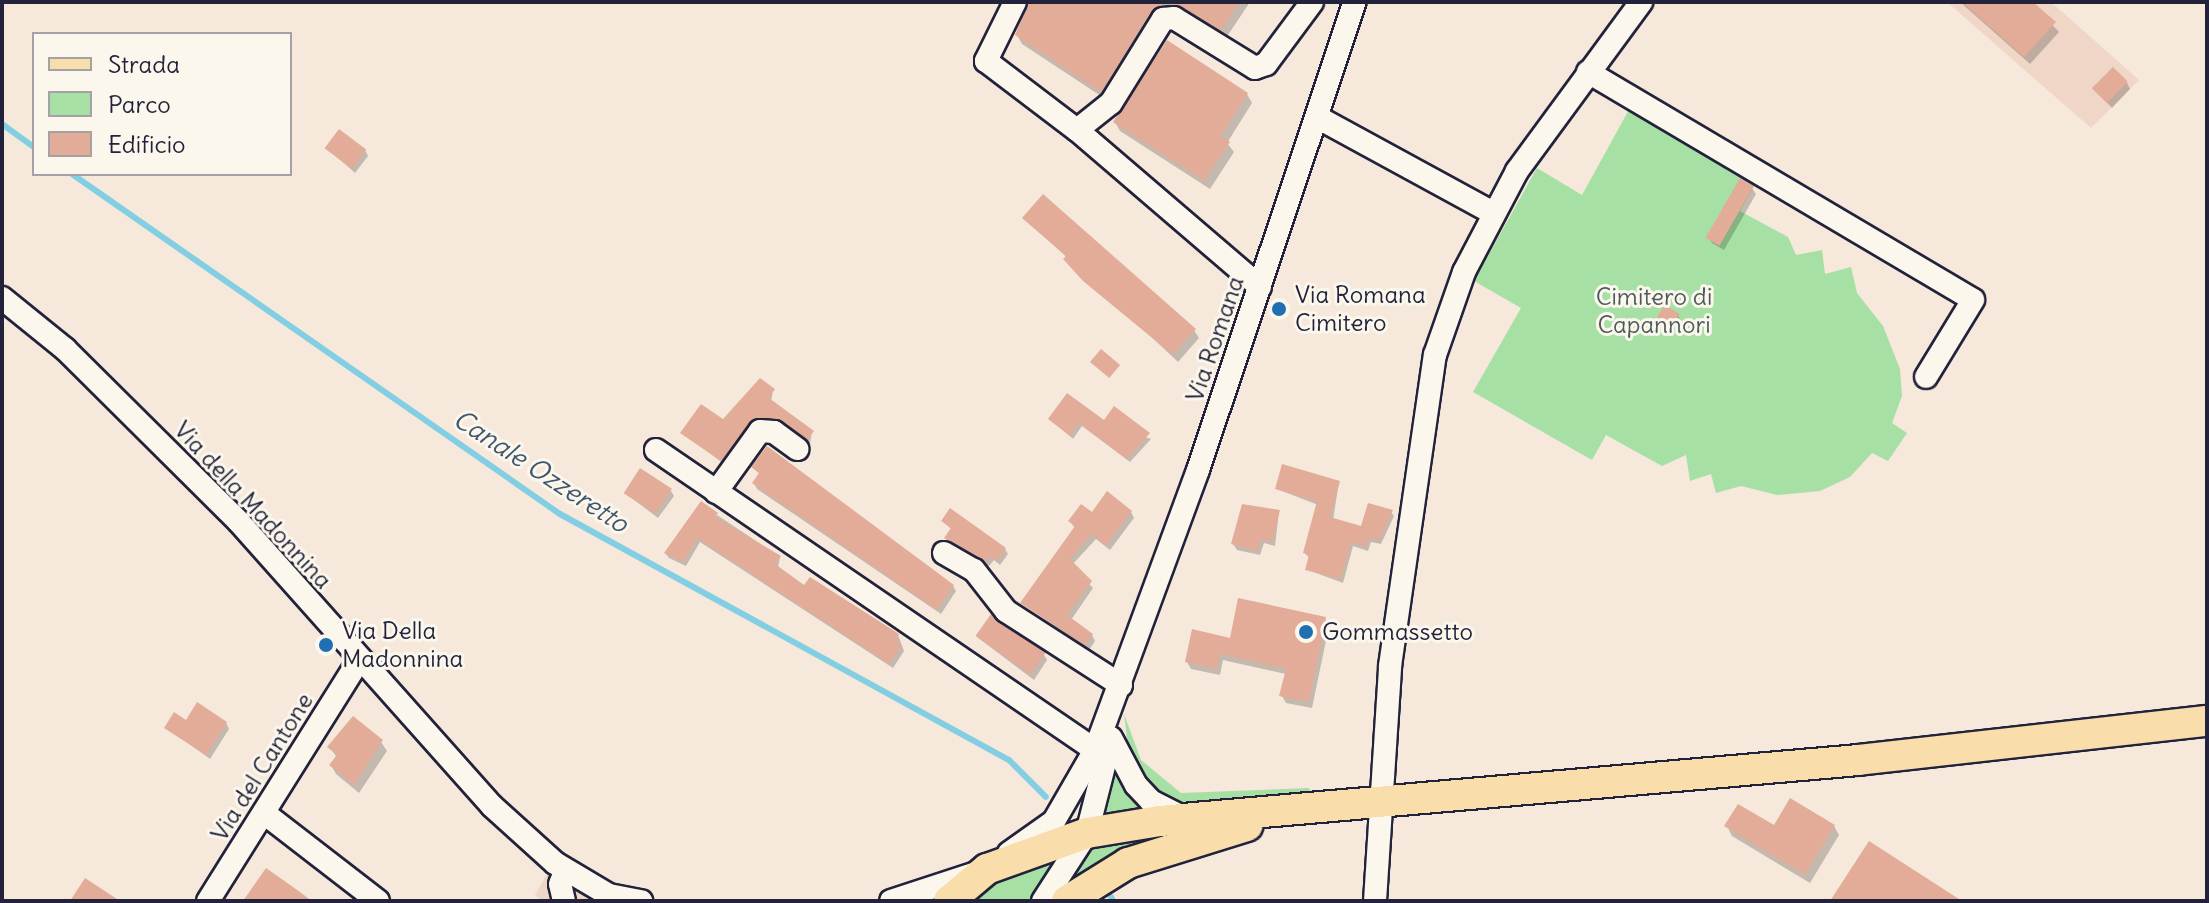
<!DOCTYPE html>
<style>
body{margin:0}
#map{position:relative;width:2209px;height:903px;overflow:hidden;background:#f6e8db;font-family:Delius,sans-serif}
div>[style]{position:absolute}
.built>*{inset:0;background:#f0d6c7}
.green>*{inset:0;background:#a7e0a5}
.shadow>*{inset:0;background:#0003}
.stream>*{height:6px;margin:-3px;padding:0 3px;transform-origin:3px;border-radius:3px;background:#82cee2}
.building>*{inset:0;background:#e2ac98;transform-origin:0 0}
.roads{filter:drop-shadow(2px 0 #22223b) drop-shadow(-2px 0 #22223b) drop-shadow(0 2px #22223b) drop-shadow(0 -2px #22223b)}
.minor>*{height:22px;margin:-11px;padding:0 11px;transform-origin:11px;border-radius:11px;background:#fbf7ec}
.major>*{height:30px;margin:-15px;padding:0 15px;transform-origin:15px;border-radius:15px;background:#f9ddab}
.dots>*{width:22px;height:22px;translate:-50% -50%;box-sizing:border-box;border:4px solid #fbf7ec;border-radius:50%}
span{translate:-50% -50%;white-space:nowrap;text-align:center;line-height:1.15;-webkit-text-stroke:6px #fbf7ec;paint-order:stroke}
.poi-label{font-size:24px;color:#22223b}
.left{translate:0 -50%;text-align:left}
.park-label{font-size:24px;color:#4a5b5b}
.street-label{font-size:24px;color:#22223b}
.water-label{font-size:26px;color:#3f566d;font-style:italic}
.frame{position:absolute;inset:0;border:4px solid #22223b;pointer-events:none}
.legend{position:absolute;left:32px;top:32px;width:260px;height:144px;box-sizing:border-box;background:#fbf7ec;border:2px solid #a4a2a5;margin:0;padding:10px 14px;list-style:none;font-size:24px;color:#22223b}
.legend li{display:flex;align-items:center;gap:16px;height:40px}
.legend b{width:40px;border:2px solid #a4a2a5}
</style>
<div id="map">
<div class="built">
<div style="clip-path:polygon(1947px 2px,2051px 2px,2139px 80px,2091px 128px)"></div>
<div style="clip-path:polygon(548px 872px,592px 899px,597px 901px,542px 901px,535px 895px)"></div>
</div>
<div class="green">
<div style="clip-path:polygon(1631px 106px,1758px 179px,1740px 211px,1788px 237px,1796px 255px,1822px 250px,1825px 274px,1851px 267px,1857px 293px,1883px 326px,1900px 369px,1902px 396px,1892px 423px,1907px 433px,1888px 461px,1872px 453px,1850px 477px,1820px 491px,1777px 495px,1741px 486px,1716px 493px,1711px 474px,1690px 481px,1686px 455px,1662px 466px,1606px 435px,1592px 460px,1473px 392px,1521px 308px,1474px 281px,1537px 168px,1582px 195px)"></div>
<div style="clip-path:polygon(1124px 714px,1141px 760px,1181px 793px,1308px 788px,1316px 795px,1195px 804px,1174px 801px,1147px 783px,1129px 755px)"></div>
<div style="clip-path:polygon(1114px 766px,1150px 808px,1100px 815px)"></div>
<div style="clip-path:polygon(1183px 828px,1113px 856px,1067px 883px,1092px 844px)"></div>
<div style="clip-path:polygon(1057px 854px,1061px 859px,1028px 901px,954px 901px,1000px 875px)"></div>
</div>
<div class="shadow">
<div style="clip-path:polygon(1029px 2px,1250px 2px,1226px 38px,1175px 8px,1107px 100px,1022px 44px,1017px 35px)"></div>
<div style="clip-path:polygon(1960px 2px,2030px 2px,2059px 32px,2030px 64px)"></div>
<div style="clip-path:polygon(2127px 83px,2130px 89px,2112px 108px,2095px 89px)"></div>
<div style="clip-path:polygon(1247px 94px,1252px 103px,1227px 143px,1234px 152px,1210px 189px,1120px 131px,1115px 122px)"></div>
<div style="clip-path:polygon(327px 148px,365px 150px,368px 156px,355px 173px)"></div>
<div style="clip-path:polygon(1752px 188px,1756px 194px,1724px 250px,1712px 243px,1709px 238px)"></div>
<div style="clip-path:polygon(1025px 218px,1194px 330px,1199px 338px,1178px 362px)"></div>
<div style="clip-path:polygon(1678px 315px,1681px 321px,1675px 332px,1659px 319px)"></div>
<div style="clip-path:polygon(773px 391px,771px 402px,812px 432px,810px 443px,786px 424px,757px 422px,724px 464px,683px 433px,724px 422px)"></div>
<div style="clip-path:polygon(1051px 419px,1104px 423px,1151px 439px,1130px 462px,1082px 426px,1073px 439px)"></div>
<div style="clip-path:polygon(754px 467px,953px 586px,956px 591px,941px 614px,757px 489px,754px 483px,760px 475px)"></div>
<div style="clip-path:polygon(1339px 482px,1333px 520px,1363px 529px,1391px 512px,1394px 516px,1381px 544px,1371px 542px,1368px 551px,1353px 546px,1343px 583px,1308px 570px,1310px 559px,1305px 553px,1318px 505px,1277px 489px)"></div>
<div style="clip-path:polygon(671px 491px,674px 496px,658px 518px,625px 493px)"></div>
<div style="clip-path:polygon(1131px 512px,1134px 518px,1110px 550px,1096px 539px,1072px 565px,1093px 588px,1071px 620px,1092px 635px,1095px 641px,1089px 650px,1022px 603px,1076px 529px,1070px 522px)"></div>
<div style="clip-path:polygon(1279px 512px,1275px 546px,1264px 543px,1260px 555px,1237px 550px,1233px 544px)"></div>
<div style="clip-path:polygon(717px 515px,780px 557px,778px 568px,805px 588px,898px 635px,904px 651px,893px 668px,700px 542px,686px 566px,669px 558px,666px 554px)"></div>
<div style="clip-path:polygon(943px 521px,1005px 549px,1008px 554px,1000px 565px,994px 560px,989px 566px,949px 543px,946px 538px,952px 530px)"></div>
<div style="clip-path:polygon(1325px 619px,1329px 626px,1312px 708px,1286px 703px,1282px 696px,1286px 674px,1223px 660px,1220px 675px,1191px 669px,1187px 662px)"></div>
<div style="clip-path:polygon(977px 637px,1044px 655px,1047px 660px,1034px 680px)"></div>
<div style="clip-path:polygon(186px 723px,226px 723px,229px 729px,210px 759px,167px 728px)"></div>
<div style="clip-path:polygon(381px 742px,387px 751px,359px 793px,336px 774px,331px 765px,337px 758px,330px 747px)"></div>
<div style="clip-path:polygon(1727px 826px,1834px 826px,1839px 835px,1810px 883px,1732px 836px)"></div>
</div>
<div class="stream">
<div style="left:2px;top:124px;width:39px;rotate:36deg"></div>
<div style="left:72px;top:174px;width:595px;rotate:34.87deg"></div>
<div style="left:560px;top:514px;width:512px;rotate:28.72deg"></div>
<div style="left:1009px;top:760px;width:52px;rotate:45deg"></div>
<div style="left:1111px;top:897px;width:4px;rotate:63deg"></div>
</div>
<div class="building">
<div style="clip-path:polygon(1029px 2px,1167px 2px,1151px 12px,1101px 92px,1015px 35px)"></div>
<div style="clip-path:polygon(1172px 2px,1240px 2px,1221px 30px)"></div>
<div style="clip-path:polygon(1962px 2px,2033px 2px,2056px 22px,2024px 57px)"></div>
<div style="clip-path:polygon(1167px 40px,1248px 93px,1221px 136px,1230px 142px,1204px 181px,1113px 122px)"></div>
<div style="left:2113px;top:67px;width:21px;height:30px;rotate:45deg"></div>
<div style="left:339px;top:129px;width:34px;height:24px;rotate:37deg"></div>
<div style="left:1740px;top:178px;width:16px;height:69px;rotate:30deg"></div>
<div style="clip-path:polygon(1043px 194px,1196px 329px,1173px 355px,1083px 281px,1063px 259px,1066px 256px,1022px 218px)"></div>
<div style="left:1664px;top:305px;width:18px;height:16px;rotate:29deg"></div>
<div style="left:1101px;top:349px;width:25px;height:17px;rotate:40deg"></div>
<div style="clip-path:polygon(760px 378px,775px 389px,769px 398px,814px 431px,807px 440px,782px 420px,755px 418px,721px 461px,680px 433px,701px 404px,723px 419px)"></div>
<div style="clip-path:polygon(1067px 393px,1104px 420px,1114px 406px,1150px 433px,1127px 459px,1079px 423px,1070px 436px,1048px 419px)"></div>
<div style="clip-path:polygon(767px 446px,954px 585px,937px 610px,752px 483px,759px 473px,751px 467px)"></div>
<div style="clip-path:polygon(1282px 464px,1340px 481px,1330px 517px,1361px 526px,1368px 503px,1393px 510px,1379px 540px,1369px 538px,1366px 547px,1351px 542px,1341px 579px,1305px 570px,1309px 555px,1303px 553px,1317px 501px,1275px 489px)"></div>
<div style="left:640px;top:468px;width:38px;height:30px;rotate:33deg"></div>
<div style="clip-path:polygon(1107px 491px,1132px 511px,1106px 546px,1092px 534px,1070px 559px,1092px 581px,1067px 615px,1093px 634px,1085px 645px,1020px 603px,1075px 526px,1068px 521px,1081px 504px,1092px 512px)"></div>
<div style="clip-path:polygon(701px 501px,718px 513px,715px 517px,781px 556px,775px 564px,804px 585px,810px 577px,899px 634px,896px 641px,902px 645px,889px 664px,697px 538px,683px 562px,664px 553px)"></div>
<div style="clip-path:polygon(1242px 504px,1280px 510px,1272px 542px,1261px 539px,1257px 551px,1231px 544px)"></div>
<div style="clip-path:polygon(950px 508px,1006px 548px,997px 561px,990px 556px,986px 562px,944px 538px,951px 528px,941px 521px)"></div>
<div style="clip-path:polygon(1238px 598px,1326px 617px,1309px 702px,1279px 696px,1286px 669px,1220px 654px,1217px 669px,1185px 662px,1192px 629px,1230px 638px)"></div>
<div style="left:991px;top:614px;width:67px;height:27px;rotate:35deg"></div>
<div style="clip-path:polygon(197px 702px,227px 722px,206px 755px,164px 728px,174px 712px,186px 720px)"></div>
<div style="clip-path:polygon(353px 716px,383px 740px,354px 785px,329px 765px,337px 755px,327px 747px)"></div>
<div style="clip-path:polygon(1790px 798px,1835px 825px,1805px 875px,1724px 826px,1738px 804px,1774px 825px)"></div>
<div style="clip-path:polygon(1869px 841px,1962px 901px,1830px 901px)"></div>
<div style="clip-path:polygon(266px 868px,293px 887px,312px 901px,243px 901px)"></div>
<div style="clip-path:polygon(85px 878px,120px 901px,70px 901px)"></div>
</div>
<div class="roads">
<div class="minor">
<div style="left:1015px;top:2px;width:66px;rotate:116.2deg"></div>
<div style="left:986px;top:61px;width:114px;rotate:37.2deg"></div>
<div style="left:1077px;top:130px;width:241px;rotate:40.6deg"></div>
<div style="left:1588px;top:72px;width:447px;rotate:30.6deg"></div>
<div style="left:1973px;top:300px;width:90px;rotate:121.4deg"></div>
<div style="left:1317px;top:117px;width:200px;rotate:28.6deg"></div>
<div style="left:1077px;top:130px;width:43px;rotate:-38.5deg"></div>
<div style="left:1111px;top:103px;width:99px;rotate:-58.2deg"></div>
<div style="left:1163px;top:19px;width:11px;rotate:-5deg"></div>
<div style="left:1174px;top:18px;width:95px;rotate:31.7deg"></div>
<div style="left:1255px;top:68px;width:12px;rotate:-20deg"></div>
<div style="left:1266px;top:64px;width:77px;rotate:-53.4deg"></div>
<div style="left:2px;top:298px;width:81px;rotate:39deg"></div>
<div style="left:65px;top:349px;width:245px;rotate:44.8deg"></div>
<div style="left:239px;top:522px;width:380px;rotate:48.3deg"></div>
<div style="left:492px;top:806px;width:85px;rotate:42.1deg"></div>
<div style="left:555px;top:863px;width:63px;rotate:30.7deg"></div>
<div style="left:609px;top:895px;width:33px;rotate:11deg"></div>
<div style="left:656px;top:450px;width:532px;rotate:34.35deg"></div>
<div style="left:716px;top:492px;width:75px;rotate:-54.2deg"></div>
<div style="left:760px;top:431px;width:14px;rotate:4deg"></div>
<div style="left:774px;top:432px;width:29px;rotate:36deg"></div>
<div style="left:944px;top:553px;width:34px;rotate:30deg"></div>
<div style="left:974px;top:570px;width:52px;rotate:52deg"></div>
<div style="left:1006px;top:611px;width:137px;rotate:32.8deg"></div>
<div style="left:1111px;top:738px;width:53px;rotate:62deg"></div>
<div style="left:1136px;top:785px;width:22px;rotate:47deg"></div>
<div style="left:1151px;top:801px;width:37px;rotate:27deg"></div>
<div style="left:264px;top:813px;width:144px;rotate:37.7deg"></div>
<div style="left:1009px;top:853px;width:55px;rotate:-35.4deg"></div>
<div style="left:1054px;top:821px;width:82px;rotate:-60deg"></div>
<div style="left:1095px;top:750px;width:298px;rotate:-69.8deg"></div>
<div style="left:1198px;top:470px;width:494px;rotate:-71.5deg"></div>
<div style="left:208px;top:901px;width:284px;rotate:-57.9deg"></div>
<div style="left:564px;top:901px;width:17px;rotate:-103deg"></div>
<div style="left:560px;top:884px;width:15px;rotate:-67deg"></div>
<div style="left:891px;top:901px;width:86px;rotate:-18.2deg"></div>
<div style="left:1043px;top:901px;width:81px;rotate:-57.1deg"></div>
<div style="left:1087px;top:833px;width:93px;rotate:-75.7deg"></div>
<div style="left:1375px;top:901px;width:235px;rotate:-86.3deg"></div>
<div style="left:1390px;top:666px;width:314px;rotate:-81.8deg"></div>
<div style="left:1435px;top:355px;width:88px;rotate:-70.7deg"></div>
<div style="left:1464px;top:272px;width:114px;rotate:-62.3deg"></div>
<div style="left:1517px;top:171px;width:210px;rotate:-53.7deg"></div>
</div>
<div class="major">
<div style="left:949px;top:901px;width:50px;rotate:-40.1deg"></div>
<div style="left:987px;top:869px;width:106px;rotate:-19.8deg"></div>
<div style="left:1087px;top:833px;width:74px;rotate:-9.3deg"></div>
<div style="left:1160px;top:821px;width:701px;rotate:-4.99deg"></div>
<div style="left:1858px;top:760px;width:351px;rotate:-6.4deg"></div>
<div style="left:1067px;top:901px;width:72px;rotate:-31.9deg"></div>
<div style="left:1128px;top:863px;width:125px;rotate:-17.3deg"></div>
</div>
</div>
<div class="dots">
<div style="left:1279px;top:309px;background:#1f6fb2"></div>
<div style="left:1306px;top:632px;background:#1f6fb2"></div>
<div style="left:326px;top:645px;background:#1f6fb2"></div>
</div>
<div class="poi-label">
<span class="left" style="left:1295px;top:309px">Via Romana<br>Cimitero</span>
<span class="left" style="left:342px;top:645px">Via Della<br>Madonnina</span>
<span class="left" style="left:1322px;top:632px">Gommassetto</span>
</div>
<div class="park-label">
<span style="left:1654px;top:311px">Cimitero di<br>Capannori</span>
</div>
<div class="street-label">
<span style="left:1215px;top:339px;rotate:-71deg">Via Romana</span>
<span style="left:253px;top:505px;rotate:47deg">Via della Madonnina</span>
<span style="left:262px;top:767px;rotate:-58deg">Via del Cantone</span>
</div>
<div class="water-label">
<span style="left:541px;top:471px;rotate:33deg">Canale Ozzeretto</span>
</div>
<div class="frame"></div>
<ul class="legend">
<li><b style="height:10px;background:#f9ddab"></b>Strada</li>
<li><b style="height:22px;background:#a7e0a5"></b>Parco</li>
<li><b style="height:22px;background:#e2ac98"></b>Edificio</li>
</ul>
</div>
